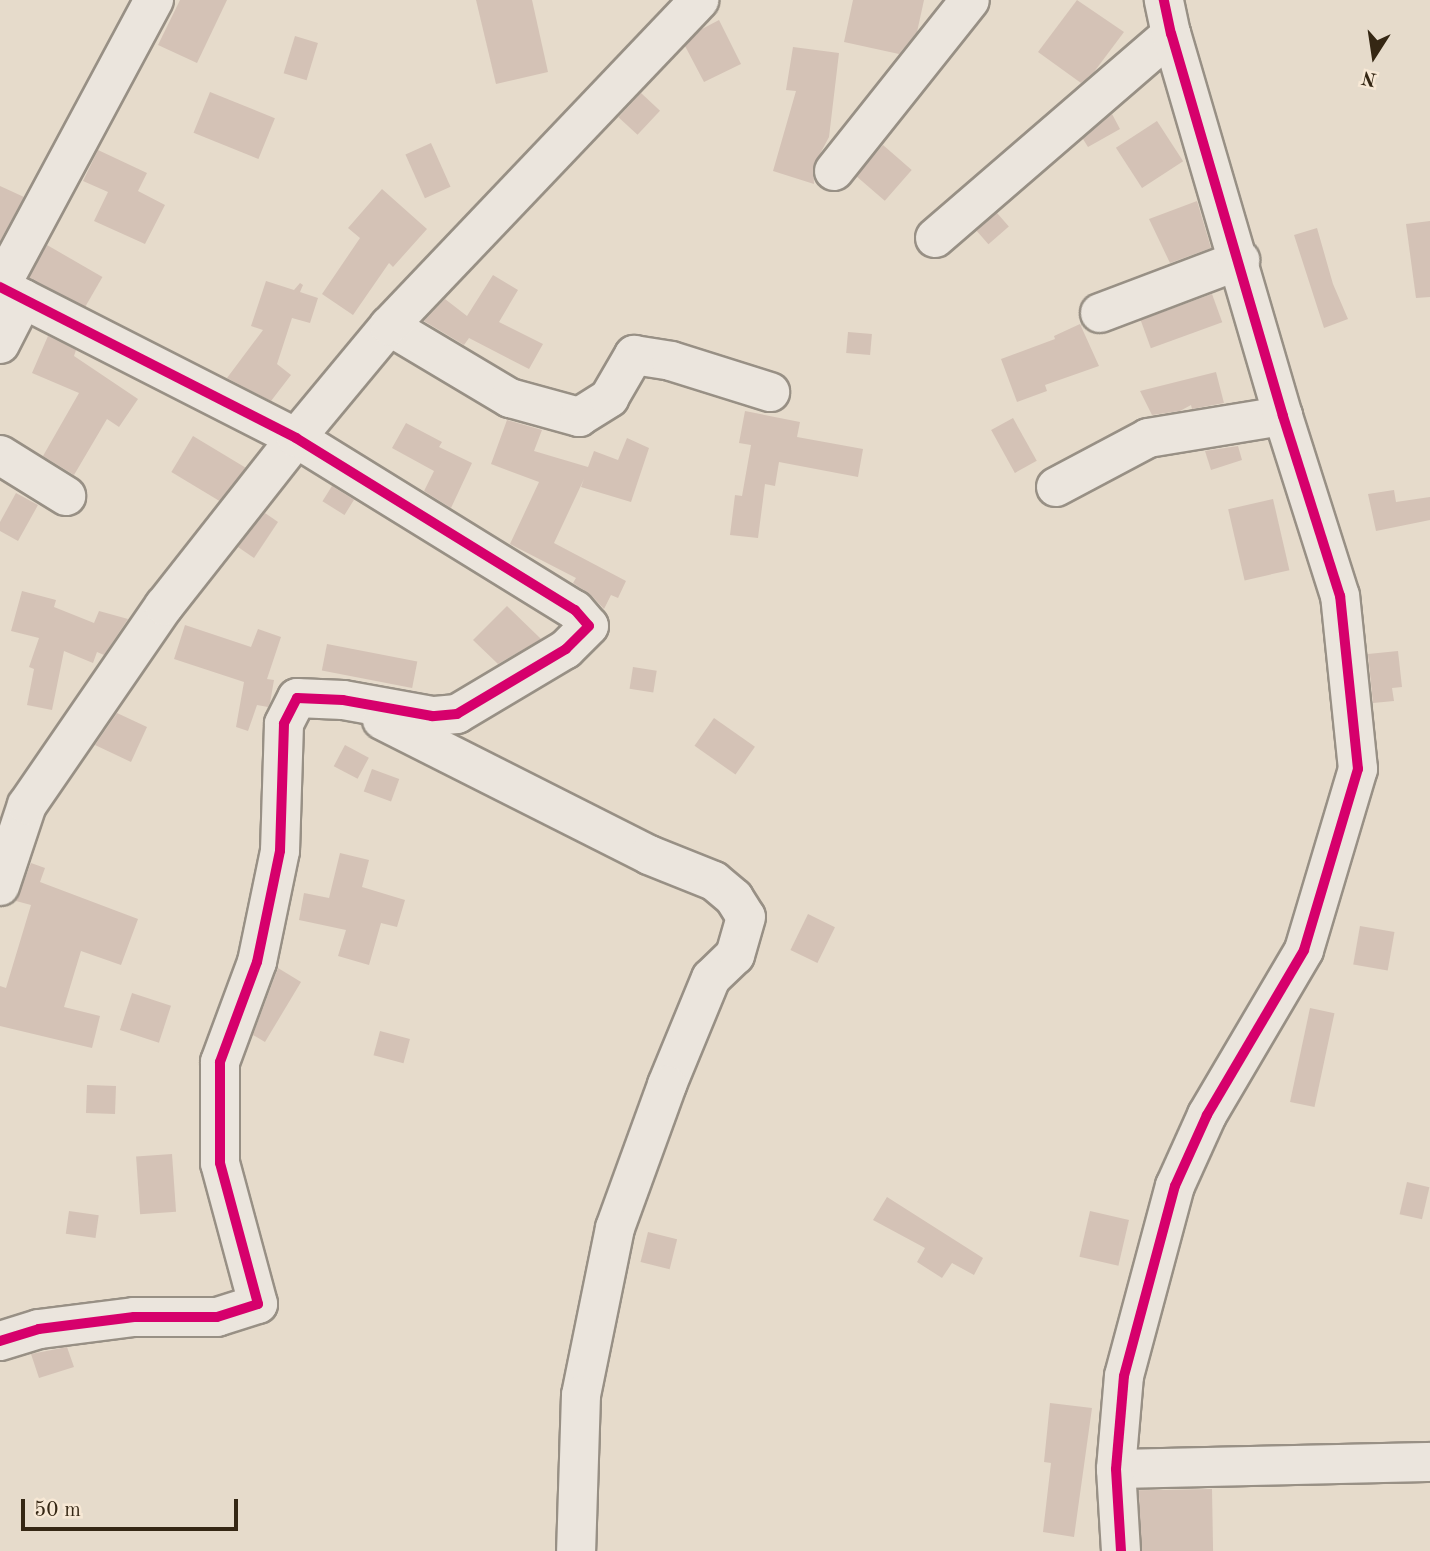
<!DOCTYPE html>
<style>
body{margin:0}
#map{position:relative;width:1430px;height:1551px;overflow:hidden;background:#e6dbcb;font-family:"Old Standard TT",serif}
div>[style]{position:absolute}
.building>*{inset:0;background:#d4c2b6;transform-origin:0 0}
.roads{filter:drop-shadow(2px 0 #989085) drop-shadow(-2px 0 #989085) drop-shadow(0 2px #989085) drop-shadow(0 -2px #989085)}
.minor>*{height:38px;margin:-19px;padding:0 19px;transform-origin:19px;border-radius:19px;background:#ebe5dd}
.cycleway>*{height:10px;margin:-5px;padding:0 5px;transform-origin:5px;border-radius:5px;background:#d6006c}
span{translate:-50% -50%;white-space:nowrap;text-align:center;line-height:1.15;-webkit-text-stroke:6px #f7e8d5;paint-order:stroke}
.north{position:absolute;left:1339px;top:21px;width:70px;height:70px;-webkit-text-stroke:5px #f7e8d5;paint-order:stroke;rotate:192deg;font-size:19px;font-weight:700;line-height:28px;text-align:center;color:#352714}
.north::after{content:'';display:block;margin:auto;width:24px;height:32px;background:#352714;clip-path:polygon(50% 0,100% 100%,50% 72%,0 100%)}
.scale{position:absolute;left:21px;top:1499px;width:217px;height:32px;box-sizing:border-box;border:4px solid #352714;border-top:0;padding-left:9px;font-size:21px;line-height:24px;white-space:nowrap;color:#352714;-webkit-text-stroke:5px #f7e8d5;paint-order:stroke}
</style>
<div id="map">
<div class="building">
<div style="clip-path:polygon(180px 0,227px 0,197px 63px,158px 45px)"></div>
<div style="clip-path:polygon(476px 0,532px 0,548px 72px,496px 84px)"></div>
<div style="clip-path:polygon(853px 0,924px 0,917px 32px,899px 54px,844px 42px)"></div>
<div style="clip-path:polygon(1077px 0,1124px 32px,1094px 72px,1081px 83px,1038px 52px)"></div>
<div style="clip-path:polygon(719px 20px,741px 64px,704px 82px,685px 46px,702px 29px)"></div>
<div style="left:295px;top:36px;width:24px;height:39px;rotate:17deg"></div>
<div style="clip-path:polygon(793px 47px,839px 53px,829px 137px,813px 167px,814px 184px,773px 171px,796px 91px,786px 90px)"></div>
<div style="left:210px;top:92px;width:70px;height:44px;rotate:22deg"></div>
<div style="left:641px;top:93px;width:26px;height:33px;rotate:43deg"></div>
<div style="clip-path:polygon(1112px 114px,1120px 129px,1088px 147px,1083px 139px)"></div>
<div style="left:1157px;top:121px;width:48px;height:49px;rotate:57deg"></div>
<div style="left:431px;top:143px;width:48px;height:28px;rotate:66deg"></div>
<div style="left:883px;top:145px;width:38px;height:41px;rotate:41deg"></div>
<div style="clip-path:polygon(98px 150px,147px 173px,138px 191px,165px 205px,145px 244px,94px 221px,108px 192px,83px 181px)"></div>
<div style="clip-path:polygon(0 186px,24px 197px,0 241px)"></div>
<div style="clip-path:polygon(382px 189px,427px 229px,393px 267px,389px 263px,353px 315px,322px 294px,360px 238px,348px 228px)"></div>
<div style="clip-path:polygon(1197px 201px,1211px 248px,1170px 263px,1149px 219px)"></div>
<div style="left:997px;top:213px;width:18px;height:27px;rotate:49deg"></div>
<div style="clip-path:polygon(1430px 221px,1430px 297px,1416px 298px,1406px 224px)"></div>
<div style="clip-path:polygon(1317px 228px,1333px 284px,1348px 319px,1324px 328px,1294px 235px)"></div>
<div style="left:47px;top:245px;width:64px;height:37px;rotate:30deg"></div>
<div style="clip-path:polygon(493px 275px,518px 290px,499px 322px,543px 344px,529px 369px,469px 338px,464px 345px,424px 321px,445px 299px,467px 316px)"></div>
<div style="clip-path:polygon(266px 281px,294px 290px,300px 283px,303px 285px,300px 292px,318px 298px,310px 323px,292px 318px,277px 364px,291px 375px,271px 401px,227px 378px,263px 330px,251px 326px)"></div>
<div style="left:1212px;top:294px;width:30px;height:76px;rotate:70deg"></div>
<div style="clip-path:polygon(1080px 324px,1099px 366px,1045px 385px,1047px 391px,1017px 402px,1001px 359px,1055px 339px,1054px 336px)"></div>
<div style="left:848px;top:332px;width:24px;height:21px;rotate:5deg"></div>
<div style="clip-path:polygon(48px 336px,76px 350px,74px 356px,138px 399px,119px 427px,107px 419px,74px 475px,43px 456px,79px 393px,32px 373px)"></div>
<div style="clip-path:polygon(1216px 372px,1224px 403px,1192px 409px,1191px 405px,1180px 411px,1152px 415px,1140px 391px)"></div>
<div style="clip-path:polygon(745px 411px,800px 422px,797px 437px,863px 449px,858px 477px,779px 462px,775px 486px,765px 484px,758px 538px,730px 535px,735px 495px,742px 496px,751px 445px,739px 443px)"></div>
<div style="left:1013px;top:418px;width:49px;height:25px;rotate:61deg"></div>
<div style="clip-path:polygon(507px 420px,542px 430px,534px 451px,588px 467px,594px 451px,618px 460px,627px 438px,649px 448px,631px 502px,581px 487px,584px 479px,554px 543px,626px 581px,618px 598px,611px 595px,604px 609px,591px 595px,573px 583px,576px 578px,510px 544px,539px 482px,491px 464px)"></div>
<div style="clip-path:polygon(406px 423px,442px 442px,439px 447px,472px 463px,451px 508px,424px 491px,434px 471px,392px 448px)"></div>
<div style="left:193px;top:436px;width:61px;height:42px;rotate:31deg"></div>
<div style="clip-path:polygon(1238px 446px,1242px 460px,1211px 470px,1205px 451px)"></div>
<div style="left:332px;top:486px;width:26px;height:18px;rotate:32deg"></div>
<div style="clip-path:polygon(1394px 490px,1396px 502px,1430px 497px,1430px 520px,1376px 531px,1368px 494px)"></div>
<div style="clip-path:polygon(16px 493px,38px 505px,18px 541px,0 531px,0 522px)"></div>
<div style="left:1273px;top:499px;width:73px;height:46px;rotate:77deg"></div>
<div style="clip-path:polygon(265px 513px,278px 522px,254px 558px,238px 547px)"></div>
<div style="clip-path:polygon(22px 591px,56px 600px,54px 607px,94px 623px,99px 611px,128px 619px,104px 655px,97px 652px,93px 663px,64px 651px,52px 710px,27px 705px,34px 669px,29px 667px,39px 638px,11px 631px)"></div>
<div style="clip-path:polygon(507px 606px,541px 639px,498px 664px,473px 640px)"></div>
<div style="clip-path:polygon(185px 625px,251px 647px,258px 629px,281px 637px,267px 679px,274px 680px,270px 703px,268px 707px,257px 705px,248px 731px,236px 727px,244px 682px,174px 659px)"></div>
<div style="left:327px;top:644px;width:92px;height:27px;rotate:11deg"></div>
<div style="clip-path:polygon(1398px 651px,1402px 687px,1392px 688px,1394px 701px,1373px 703px,1368px 654px)"></div>
<div style="left:633px;top:667px;width:24px;height:22px;rotate:9deg"></div>
<div style="clip-path:polygon(117px 713px,147px 727px,131px 762px,95px 745px)"></div>
<div style="left:714px;top:718px;width:50px;height:34px;rotate:35deg"></div>
<div style="left:345px;top:745px;width:27px;height:24px;rotate:28deg"></div>
<div style="left:372px;top:769px;width:29px;height:24px;rotate:20deg"></div>
<div style="clip-path:polygon(340px 853px,369px 860px,362px 887px,405px 900px,397px 927px,381px 923px,369px 965px,338px 956px,346px 930px,299px 920px,304px 893px,329px 898px)"></div>
<div style="clip-path:polygon(31px 863px,45px 868px,40px 882px,138px 919px,121px 965px,81px 951px,64px 1007px,100px 1016px,92px 1048px,0 1026px,0 986px,6px 988px,31px 905px,16px 901px)"></div>
<div style="left:808px;top:914px;width:30px;height:40px;rotate:26deg"></div>
<div style="left:1360px;top:926px;width:35px;height:39px;rotate:10deg"></div>
<div style="clip-path:polygon(278px 968px,301px 982px,265px 1042px,253px 1035px)"></div>
<div style="left:132px;top:993px;width:41px;height:39px;rotate:18deg"></div>
<div style="left:1310px;top:1008px;width:25px;height:96px;rotate:12deg"></div>
<div style="left:380px;top:1031px;width:31px;height:25px;rotate:15deg"></div>
<div style="left:87px;top:1085px;width:29px;height:28px;rotate:2deg"></div>
<div style="left:172px;top:1154px;width:58px;height:36px;rotate:86deg"></div>
<div style="left:1407px;top:1182px;width:23px;height:33px;rotate:13deg"></div>
<div style="clip-path:polygon(887px 1197px,983px 1258px,974px 1275px,952px 1263px,942px 1278px,917px 1262px,925px 1248px,873px 1220px)"></div>
<div style="left:69px;top:1211px;width:30px;height:23px;rotate:8deg"></div>
<div style="left:1090px;top:1211px;width:40px;height:47px;rotate:13deg"></div>
<div style="left:648px;top:1232px;width:30px;height:31px;rotate:14deg"></div>
<div style="clip-path:polygon(67px 1347px,74px 1367px,39px 1378px,31px 1354px)"></div>
<div style="clip-path:polygon(1050px 1403px,1092px 1408px,1074px 1537px,1043px 1532px,1051px 1463px,1044px 1462px)"></div>
<div style="left:1212px;top:1489px;width:62px;height:73px;rotate:89deg"></div>
</div>
<div class="roads">
<div class="minor">
<div style="left:834px;top:171px;width:218px;rotate:-51.5deg"></div>
<div style="left:935px;top:238px;width:312px;rotate:-40.8deg"></div>
<div style="left:0;top:287px;width:332px;rotate:27deg"></div>
<div style="left:296px;top:438px;width:328px;rotate:31.7deg"></div>
<div style="left:575px;top:610px;width:21px;rotate:49deg"></div>
<div style="left:589px;top:626px;width:33px;rotate:135deg"></div>
<div style="left:566px;top:649px;width:127px;rotate:149.2deg"></div>
<div style="left:457px;top:714px;width:25px;rotate:175deg"></div>
<div style="left:432px;top:716px;width:90px;rotate:-169.8deg"></div>
<div style="left:343px;top:700px;width:46px;rotate:-177.5deg"></div>
<div style="left:297px;top:698px;width:29px;rotate:117deg"></div>
<div style="left:284px;top:724px;width:127px;rotate:91.8deg"></div>
<div style="left:280px;top:851px;width:113px;rotate:101.7deg"></div>
<div style="left:257px;top:962px;width:107px;rotate:110.3deg"></div>
<div style="left:220px;top:1062px;width:101px;rotate:90deg"></div>
<div style="left:220px;top:1163px;width:146px;rotate:74.9deg"></div>
<div style="left:258px;top:1304px;width:43px;rotate:162.4deg"></div>
<div style="left:217px;top:1317px;width:83px;rotate:180deg"></div>
<div style="left:134px;top:1317px;width:96px;rotate:172.8deg"></div>
<div style="left:39px;top:1329px;width:41px;rotate:162.9deg"></div>
<div style="left:0;top:287px;width:326px;rotate:-61.8deg"></div>
<div style="left:1100px;top:313px;width:150px;rotate:-20.7deg"></div>
<div style="left:389px;top:326px;width:141px;rotate:30.8deg"></div>
<div style="left:510px;top:398px;width:72px;rotate:15.4deg"></div>
<div style="left:579px;top:417px;width:36px;rotate:-32deg"></div>
<div style="left:609px;top:398px;width:50px;rotate:-59.8deg"></div>
<div style="left:634px;top:355px;width:37px;rotate:9deg"></div>
<div style="left:671px;top:361px;width:104px;rotate:17.4deg"></div>
<div style="left:0;top:344px;width:51px;rotate:-62.9deg"></div>
<div style="left:0;top:455px;width:78px;rotate:31.8deg"></div>
<div style="left:1056px;top:487px;width:104px;rotate:-28deg"></div>
<div style="left:1148px;top:438px;width:137px;rotate:-9.3deg"></div>
<div style="left:382px;top:720px;width:299px;rotate:26.8deg"></div>
<div style="left:649px;top:855px;width:70px;rotate:21.8deg"></div>
<div style="left:714px;top:881px;width:26px;rotate:40deg"></div>
<div style="left:734px;top:898px;width:22px;rotate:58deg"></div>
<div style="left:746px;top:917px;width:40px;rotate:106deg"></div>
<div style="left:735px;top:955px;width:33px;rotate:136deg"></div>
<div style="left:711px;top:978px;width:116px;rotate:112.4deg"></div>
<div style="left:667px;top:1085px;width:152px;rotate:110deg"></div>
<div style="left:615px;top:1228px;width:170px;rotate:101.5deg"></div>
<div style="left:581px;top:1395px;width:156px;rotate:91.8deg"></div>
<div style="left:0;top:886px;width:85px;rotate:-71.6deg"></div>
<div style="left:27px;top:805px;width:242px;rotate:-55.5deg"></div>
<div style="left:164px;top:606px;width:214px;rotate:-51.8deg"></div>
<div style="left:296px;top:438px;width:146px;rotate:-50.3deg"></div>
<div style="left:389px;top:326px;width:450px;rotate:-46.4deg"></div>
<div style="left:1116px;top:1469px;width:314px;rotate:-1.3deg"></div>
<div style="left:1121px;top:1551px;width:82px;rotate:-93.5deg"></div>
<div style="left:1116px;top:1469px;width:93px;rotate:-85.1deg"></div>
<div style="left:1124px;top:1376px;width:197px;rotate:-75deg"></div>
<div style="left:1175px;top:1186px;width:78px;rotate:-65.7deg"></div>
<div style="left:1207px;top:1115px;width:191px;rotate:-59.5deg"></div>
<div style="left:1304px;top:950px;width:189px;rotate:-73.4deg"></div>
<div style="left:1358px;top:769px;width:174px;rotate:-95.9deg"></div>
<div style="left:1340px;top:596px;width:189px;rotate:-107.6deg"></div>
<div style="left:1283px;top:416px;width:398px;rotate:-106.3deg"></div>
<div style="left:1171px;top:34px;width:35px;rotate:-102deg"></div>
</div>
</div>
<div class="cycleway">
<div style="left:0;top:287px;width:332px;rotate:27deg"></div>
<div style="left:296px;top:438px;width:328px;rotate:31.7deg"></div>
<div style="left:575px;top:610px;width:21px;rotate:49deg"></div>
<div style="left:589px;top:626px;width:33px;rotate:135deg"></div>
<div style="left:566px;top:649px;width:127px;rotate:149.2deg"></div>
<div style="left:457px;top:714px;width:25px;rotate:175deg"></div>
<div style="left:432px;top:716px;width:90px;rotate:-169.8deg"></div>
<div style="left:343px;top:700px;width:46px;rotate:-177.5deg"></div>
<div style="left:297px;top:698px;width:29px;rotate:117deg"></div>
<div style="left:284px;top:724px;width:127px;rotate:91.8deg"></div>
<div style="left:280px;top:851px;width:113px;rotate:101.7deg"></div>
<div style="left:257px;top:962px;width:107px;rotate:110.3deg"></div>
<div style="left:220px;top:1062px;width:101px;rotate:90deg"></div>
<div style="left:220px;top:1163px;width:146px;rotate:74.9deg"></div>
<div style="left:258px;top:1304px;width:43px;rotate:162.4deg"></div>
<div style="left:217px;top:1317px;width:83px;rotate:180deg"></div>
<div style="left:134px;top:1317px;width:96px;rotate:172.8deg"></div>
<div style="left:39px;top:1329px;width:41px;rotate:162.9deg"></div>
<div style="left:1121px;top:1551px;width:82px;rotate:-93.5deg"></div>
<div style="left:1116px;top:1469px;width:93px;rotate:-85.1deg"></div>
<div style="left:1124px;top:1376px;width:197px;rotate:-75deg"></div>
<div style="left:1175px;top:1186px;width:78px;rotate:-65.7deg"></div>
<div style="left:1207px;top:1115px;width:191px;rotate:-59.5deg"></div>
<div style="left:1304px;top:950px;width:189px;rotate:-73.4deg"></div>
<div style="left:1358px;top:769px;width:174px;rotate:-95.9deg"></div>
<div style="left:1340px;top:596px;width:189px;rotate:-107.6deg"></div>
<div style="left:1283px;top:416px;width:398px;rotate:-106.3deg"></div>
<div style="left:1171px;top:34px;width:35px;rotate:-102deg"></div>
</div>
<div class="north">N</div>
<div class="scale">50 m</div>
</div>
